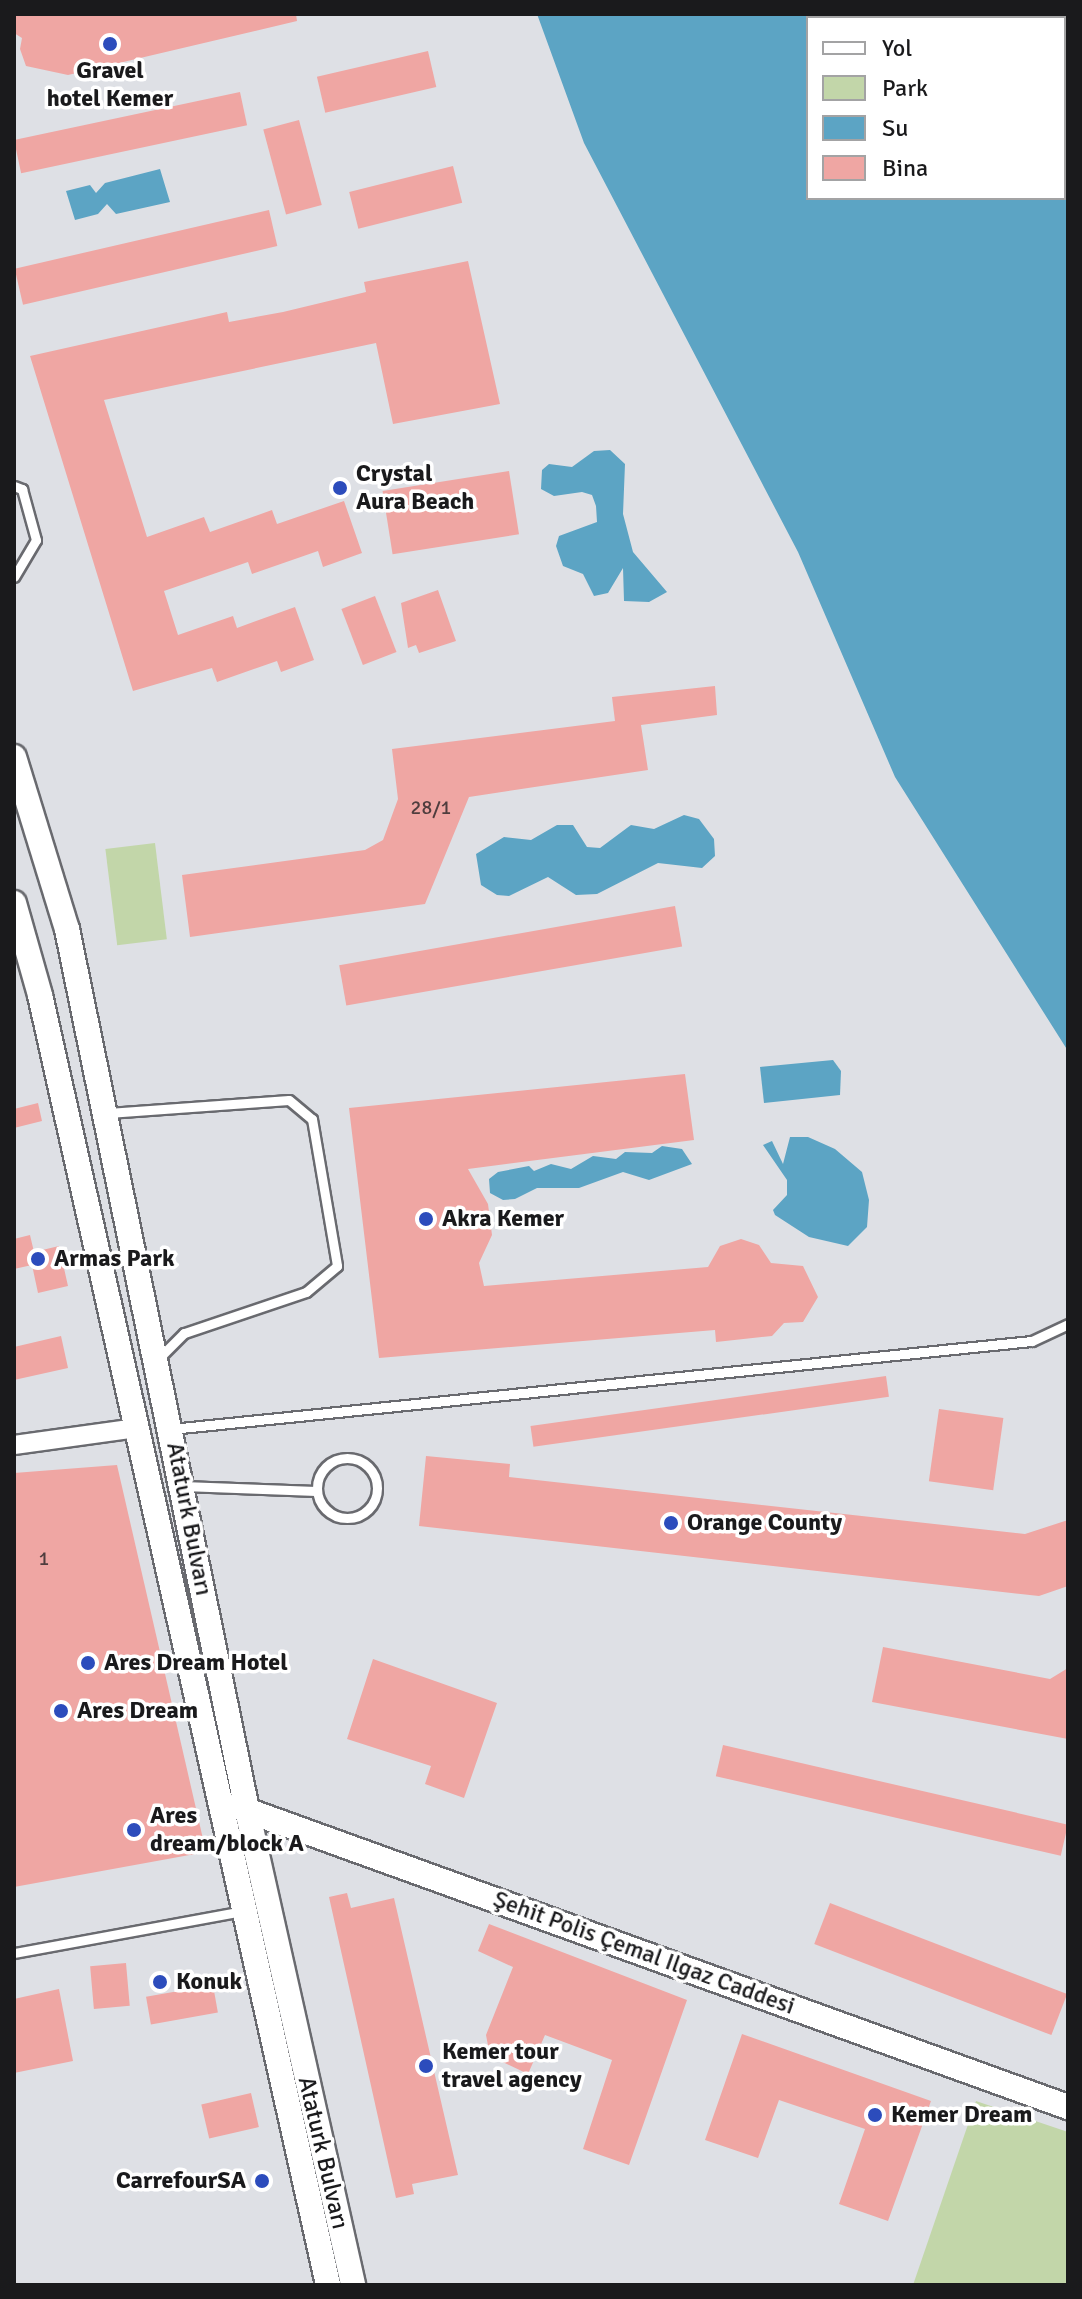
<!DOCTYPE html>
<meta charset="utf-8">
<style>
body{margin:0}
#map{position:relative;width:1082px;height:2299px;overflow:hidden;background:#dee0e5;font-family:Signika,sans-serif}
div>[style]{position:absolute}
.green>*{inset:0;background:#c2d6a9;transform-origin:0 0}
.water>*{inset:0;background:#5ca4c4}
.building>*{inset:0;background:#efa6a3;transform-origin:0 0}
.roads{filter:drop-shadow(2px 0 #696a6f) drop-shadow(-2px 0 #696a6f) drop-shadow(0 2px #696a6f) drop-shadow(0 -2px #696a6f)}
.lane>*{height:9px;margin:-4.5px;padding:0 4.5px;transform-origin:4.5px;border-radius:4.5px;background:#fff}
.lane>.ring{margin:-4.5px;padding:0;box-sizing:content-box;background:none;border:9px solid #fff;border-radius:50%}
.street>*{height:18px;margin:-9px;padding:0 9px;transform-origin:9px;border-radius:9px;background:#fff}
.secondary>*{height:24px;margin:-12px;padding:0 12px;transform-origin:12px;border-radius:12px;background:#fff}
.dots>*{width:22px;height:22px;translate:-50% -50%;box-sizing:border-box;border:4px solid #fff;border-radius:50%}
span{translate:-50% -50%;white-space:nowrap;text-align:center;line-height:1.15;-webkit-text-stroke:7px #fff;paint-order:stroke}
.number-label{font-size:20px;color:#4f3d3e}
.number-label span{-webkit-text-stroke-width:0}
.poi-label{font-size:24px;color:#1a1a1c;font-weight:700}
.left{translate:0 -50%;text-align:left}
.right{translate:-100% -50%;text-align:right}
.street-label{font-size:24px;color:#1a1a1c}
.frame{position:absolute;inset:0;border:16px solid #1a1a1c;pointer-events:none}
.legend{position:absolute;left:806px;top:16px;width:260px;height:184px;box-sizing:border-box;background:#fff;border:2px solid #a3a3a4;margin:0;padding:10px 14px;list-style:none;font-size:24px;color:#1a1a1c}
.legend li{display:flex;align-items:center;gap:16px;height:40px}
.legend b{width:40px;border:2px solid #a3a3a4}
</style>
<div id="map">
<div class="green">
<div style="left:155px;top:843px;width:97px;height:50px;rotate:83deg"></div>
<div style="clip-path:polygon(976px 2101px,1068px 2132px,1068px 2285px,913px 2285px)"></div>
</div>
<div class="water">
<div style="clip-path:polygon(evenodd,537px 14px,1068px 14px,1068px 1051px,895px 777px,798px 552px,584px 143px,537px 14px,1064px 18px,1064px 198px,808px 198px,808px 18px,1064px 18px)"></div>
<div style="clip-path:polygon(160px 169px,170px 202px,116px 214px,107px 204px,98px 214px,75px 220px,66px 191px,90px 185px,96px 193px,105px 183px)"></div>
<div style="clip-path:polygon(610px 450px,625px 464px,623px 514px,633px 552px,667px 592px,649px 602px,624px 601px,623px 568px,608px 593px,594px 596px,583px 574px,563px 566px,556px 546px,559px 536px,597px 522px,596px 506px,592px 495px,582px 492px,554px 496px,541px 489px,542px 470px,549px 464px,572px 467px,594px 451px)"></div>
<div style="clip-path:polygon(684px 815px,699px 819px,714px 839px,715px 856px,702px 868px,658px 863px,597px 894px,576px 895px,548px 877px,509px 896px,497px 895px,481px 885px,476px 854px,504px 837px,531px 840px,557px 825px,573px 825px,587px 847px,600px 848px,631px 825px,654px 829px)"></div>
<div style="clip-path:polygon(833px 1060px,841px 1071px,840px 1095px,764px 1103px,760px 1067px)"></div>
<div style="clip-path:polygon(790px 1137px,808px 1137px,835px 1149px,862px 1172px,869px 1200px,867px 1227px,848px 1246px,809px 1237px,775px 1215px,773px 1210px,787px 1195px,787px 1180px,763px 1145px,772px 1141px,783px 1164px)"></div>
<div style="clip-path:polygon(662px 1146px,682px 1149px,692px 1164px,649px 1180px,623px 1172px,579px 1188px,537px 1188px,515px 1199px,503px 1200px,490px 1193px,489px 1179px,498px 1172px,529px 1166px,534px 1171px,551px 1164px,571px 1169px,593px 1156px,616px 1159px,625px 1152px,652px 1153px)"></div>
</div>
<div class="building">
<div style="clip-path:polygon(14px 14px,296px 14px,297px 21px,68px 75px,26px 66px,20px 49px,22px 38px,14px 33px)"></div>
<div style="left:428px;top:51px;width:37px;height:114px;rotate:77deg"></div>
<div style="left:240px;top:92px;width:34px;height:231px;rotate:78deg"></div>
<div style="left:299px;top:120px;width:88px;height:37px;rotate:75deg"></div>
<div style="left:453px;top:166px;width:38px;height:107px;rotate:76deg"></div>
<div style="left:269px;top:210px;width:37px;height:261px;rotate:77deg"></div>
<div style="clip-path:polygon(468px 261px,500px 404px,393px 424px,376px 343px,104px 400px,147px 537px,204px 517px,210px 532px,272px 510px,277px 524px,344px 501px,362px 553px,323px 567px,318px 551px,252px 574px,248px 562px,164px 591px,178px 635px,233px 616px,237px 628px,295px 607px,314px 660px,281px 672px,277px 661px,217px 682px,212px 668px,133px 691px,30px 356px,227px 312px,229px 322px,283px 312px,366px 292px,364px 282px)"></div>
<div style="left:509px;top:471px;width:64px;height:128px;rotate:81deg"></div>
<div style="clip-path:polygon(438px 590px,456px 641px,419px 653px,416px 645px,408px 648px,401px 603px)"></div>
<div style="left:375px;top:596px;width:60px;height:36px;rotate:69deg"></div>
<div style="clip-path:polygon(715px 686px,717px 715px,641px 725px,648px 770px,469px 797px,425px 904px,190px 937px,182px 875px,365px 850px,383px 840px,398px 799px,392px 749px,615px 721px,612px 697px)"></div>
<div style="left:675px;top:906px;width:41px;height:341px;rotate:80deg"></div>
<div style="clip-path:polygon(685px 1074px,694px 1140px,468px 1169px,488px 1204px,492px 1235px,479px 1263px,484px 1286px,708px 1267px,720px 1246px,741px 1239px,759px 1245px,771px 1263px,803px 1266px,818px 1297px,803px 1322px,784px 1323px,772px 1336px,716px 1342px,715px 1330px,379px 1358px,349px 1108px)"></div>
<div style="clip-path:polygon(38px 1103px,42px 1121px,14px 1128px,14px 1109px)"></div>
<div style="clip-path:polygon(30px 1235px,34px 1252px,59px 1246px,68px 1286px,38px 1293px,32px 1265px,14px 1269px,14px 1239px)"></div>
<div style="clip-path:polygon(61px 1336px,68px 1368px,14px 1380px,14px 1347px)"></div>
<div style="left:886px;top:1376px;width:21px;height:359px;rotate:82deg"></div>
<div style="left:939px;top:1409px;width:65px;height:73px;rotate:8deg"></div>
<div style="clip-path:polygon(426px 1456px,510px 1464px,509px 1477px,1025px 1534px,1068px 1520px,1068px 1586px,1039px 1596px,419px 1526px)"></div>
<div style="clip-path:polygon(117px 1465px,206px 1852px,14px 1887px,14px 1473px)"></div>
<div style="clip-path:polygon(883px 1647px,1050px 1679px,1068px 1668px,1068px 1739px,872px 1702px)"></div>
<div style="clip-path:polygon(373px 1659px,497px 1703px,464px 1798px,425px 1784px,431px 1766px,347px 1739px)"></div>
<div style="left:723px;top:1745px;width:354px;height:32px;rotate:13deg"></div>
<div style="clip-path:polygon(347px 1893px,351px 1908px,394px 1898px,458px 2175px,412px 2184px,414px 2194px,396px 2198px,329px 1897px)"></div>
<div style="left:830px;top:1903px;width:254px;height:44px;rotate:21deg"></div>
<div style="clip-path:polygon(489px 1924px,687px 2000px,629px 2165px,583px 2149px,612px 2060px,545px 2035px,528px 2074px,490px 2056px,486px 2035px,513px 1967px,478px 1951px)"></div>
<div style="left:126px;top:1963px;width:43px;height:36px;rotate:85deg"></div>
<div style="left:213px;top:1985px;width:28px;height:68px;rotate:80deg"></div>
<div style="clip-path:polygon(59px 1989px,73px 2061px,14px 2073px,14px 1999px)"></div>
<div style="clip-path:polygon(742px 2034px,931px 2101px,888px 2221px,839px 2204px,865px 2129px,779px 2100px,758px 2158px,705px 2140px)"></div>
<div style="left:251px;top:2093px;width:35px;height:51px;rotate:77deg"></div>
</div>
<div class="roads">
<div class="lane">
<div style="left:14px;top:486px;width:9px;rotate:21deg"></div>
<div style="left:22px;top:489px;width:53px;rotate:74.6deg"></div>
<div style="left:36px;top:540px;width:43px;rotate:120.7deg"></div>
<div style="left:108px;top:1113px;width:181px;rotate:-4.1deg"></div>
<div style="left:289px;top:1100px;width:30px;rotate:40deg"></div>
<div style="left:312px;top:1119px;width:149px;rotate:80.3deg"></div>
<div style="left:337px;top:1266px;width:40px;rotate:140deg"></div>
<div style="left:306px;top:1292px;width:129px;rotate:161.4deg"></div>
<div style="left:184px;top:1333px;width:35px;rotate:135deg"></div>
<div style="left:171px;top:1429px;width:865px;rotate:-5.84deg"></div>
<div style="left:1032px;top:1341px;width:40px;rotate:-25deg"></div>
<div class="ring" style="left:317px;top:1458px;width:51px;height:51px"></div>
<div style="left:183px;top:1486px;width:133px;rotate:2.2deg"></div>
<div style="left:14px;top:1953px;width:233px;rotate:-10.4deg"></div>
</div>
<div class="street">
<div style="left:14px;top:1445px;width:124px;rotate:-7.9deg"></div>
</div>
<div class="secondary">
<div style="left:14px;top:757px;width:180px;rotate:72.9deg"></div>
<div style="left:67px;top:929px;width:899px;rotate:78.45deg"></div>
<div style="left:247px;top:1810px;width:487px;rotate:77.4deg"></div>
<div style="left:14px;top:903px;width:96px;rotate:74.2deg"></div>
<div style="left:40px;top:995px;width:1322px;rotate:77.41deg"></div>
<div style="left:235px;top:1806px;width:886px;rotate:19.87deg"></div>
</div>
</div>
<div class="dots">
<div style="left:110px;top:44px;background:#2c4cbc"></div>
<div style="left:340px;top:488px;background:#2c4cbc"></div>
<div style="left:426px;top:1219px;background:#2c4cbc"></div>
<div style="left:38px;top:1259px;background:#2c4cbc"></div>
<div style="left:671px;top:1523px;background:#2c4cbc"></div>
<div style="left:88px;top:1663px;background:#2c4cbc"></div>
<div style="left:61px;top:1711px;background:#2c4cbc"></div>
<div style="left:134px;top:1830px;background:#2c4cbc"></div>
<div style="left:160px;top:1982px;background:#2c4cbc"></div>
<div style="left:426px;top:2066px;background:#2c4cbc"></div>
<div style="left:875px;top:2115px;background:#2c4cbc"></div>
<div style="left:262px;top:2181px;background:#2c4cbc"></div>
</div>
<div class="number-label">
<span style="left:431px;top:807px">28/1</span>
<span style="left:44px;top:1558px">1</span>
</div>
<div class="poi-label">
<span style="left:110px;top:85px">Gravel<br>hotel Kemer</span>
<span class="left" style="left:356px;top:488px">Crystal<br>Aura Beach</span>
<span class="left" style="left:442px;top:1219px">Akra Kemer</span>
<span class="left" style="left:54px;top:1259px">Armas Park</span>
<span class="left" style="left:687px;top:1523px">Orange County</span>
<span class="left" style="left:104px;top:1663px">Ares Dream Hotel</span>
<span class="left" style="left:77px;top:1711px">Ares Dream</span>
<span class="left" style="left:150px;top:1830px">Ares<br>dream/block A</span>
<span class="left" style="left:176px;top:1982px">Konuk</span>
<span class="left" style="left:442px;top:2066px">Kemer tour<br>travel agency</span>
<span class="left" style="left:891px;top:2115px">Kemer Dream</span>
<span class="right" style="left:246px;top:2181px">CarrefourSA</span>
</div>
<div class="street-label">
<span style="left:189px;top:1519px;rotate:79deg">Ataturk Bulvarı</span>
<span style="left:644px;top:1953px;rotate:20deg">Şehit Polis Çemal Ilgaz Caddesi</span>
<span style="left:323px;top:2153px;rotate:77deg">Ataturk Bulvarı</span>
</div>
<div class="frame"></div>
<ul class="legend">
<li><b style="height:10px;background:#fff"></b>Yol</li>
<li><b style="height:22px;background:#c2d6a9"></b>Park</li>
<li><b style="height:22px;background:#5ca4c4"></b>Su</li>
<li><b style="height:22px;background:#efa6a3"></b>Bina</li>
</ul>
</div>
